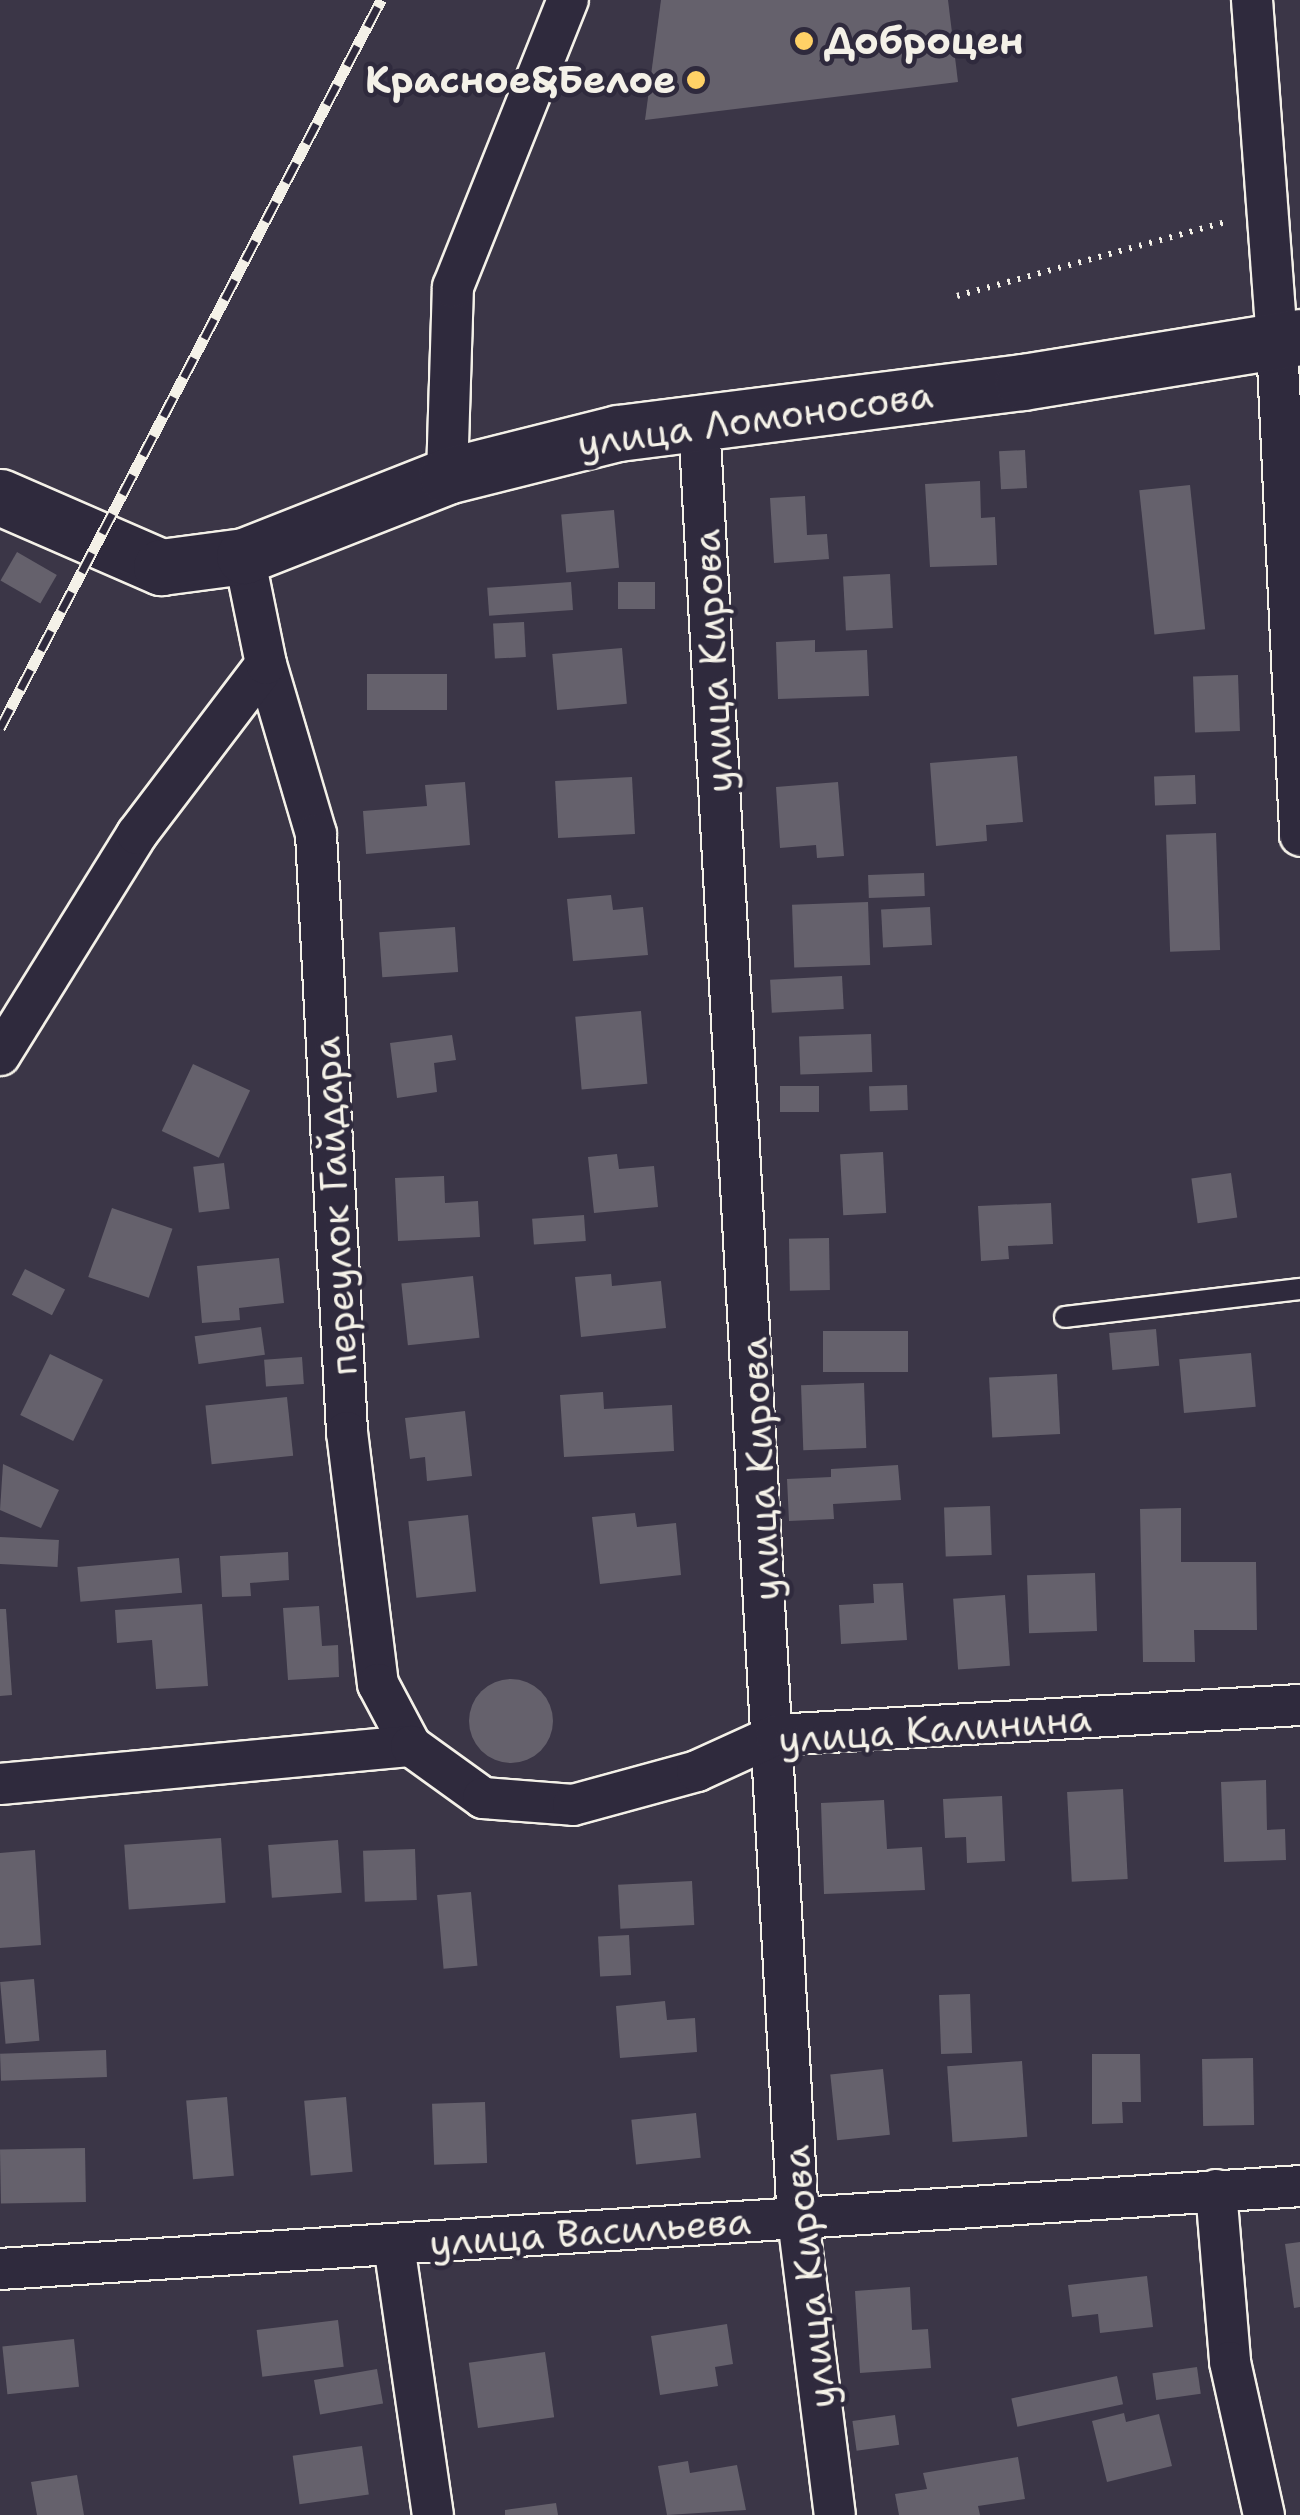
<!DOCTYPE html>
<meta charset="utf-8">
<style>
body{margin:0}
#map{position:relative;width:1300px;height:2515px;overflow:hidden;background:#3b3647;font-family:"Shantell Sans",sans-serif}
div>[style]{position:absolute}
.building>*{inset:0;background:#65616c;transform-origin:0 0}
.round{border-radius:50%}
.path>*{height:6px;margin-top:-3px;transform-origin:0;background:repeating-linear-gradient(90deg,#f4f1e8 0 2.5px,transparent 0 10.5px)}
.roads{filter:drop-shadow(2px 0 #f4f1e8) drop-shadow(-2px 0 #f4f1e8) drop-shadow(0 2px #f4f1e8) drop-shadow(0 -2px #f4f1e8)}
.service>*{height:20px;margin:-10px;padding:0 10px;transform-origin:10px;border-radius:10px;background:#2f2a3d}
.minor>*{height:40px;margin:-20px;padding:0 20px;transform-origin:20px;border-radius:20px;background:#2f2a3d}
.primary>*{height:55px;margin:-27.5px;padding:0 27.5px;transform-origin:27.5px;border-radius:27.5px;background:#2f2a3d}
.rail>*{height:11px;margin-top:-5.5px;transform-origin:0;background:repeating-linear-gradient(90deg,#2f2a3d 0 22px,#f4f1e8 0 44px);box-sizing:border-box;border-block:2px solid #f4f1e8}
.dots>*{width:28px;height:28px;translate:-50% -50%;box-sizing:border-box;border:5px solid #2f2a3d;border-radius:50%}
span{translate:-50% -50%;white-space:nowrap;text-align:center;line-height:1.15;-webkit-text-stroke:9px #2f2a3d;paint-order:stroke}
.poi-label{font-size:38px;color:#f4f1e8;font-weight:700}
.left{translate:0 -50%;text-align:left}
.right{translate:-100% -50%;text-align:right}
.street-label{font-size:38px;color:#f4f1e8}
</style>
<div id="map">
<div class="building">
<div style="clip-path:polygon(661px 0,948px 0,958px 82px,645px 120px)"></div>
<div style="left:1025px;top:450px;width:38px;height:26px;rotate:87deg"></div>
<div style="clip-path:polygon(980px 481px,981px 518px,995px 517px,997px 565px,930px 567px,925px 484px)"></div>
<div style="left:1190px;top:485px;width:145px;height:51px;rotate:84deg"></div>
<div style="clip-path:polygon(805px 496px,807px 535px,827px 534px,829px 559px,774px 563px,770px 498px)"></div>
<div style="left:614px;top:510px;width:58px;height:53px;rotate:85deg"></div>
<div style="left:17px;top:552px;width:46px;height:33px;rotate:30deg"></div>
<div style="left:890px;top:574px;width:54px;height:47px;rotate:87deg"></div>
<div style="left:571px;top:582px;width:28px;height:84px;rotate:86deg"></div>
<div style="left:618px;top:582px;width:37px;height:27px"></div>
<div style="left:524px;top:622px;width:35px;height:31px;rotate:87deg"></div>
<div style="clip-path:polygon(815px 640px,815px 652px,867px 650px,869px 696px,778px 699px,776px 642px)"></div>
<div style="left:622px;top:648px;width:56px;height:70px;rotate:85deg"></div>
<div style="left:447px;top:674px;width:36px;height:80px;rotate:90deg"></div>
<div style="left:1238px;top:675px;width:56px;height:45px;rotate:88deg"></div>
<div style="clip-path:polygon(1017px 756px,1023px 822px,986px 825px,987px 841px,936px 846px,930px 763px)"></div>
<div style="left:1195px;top:775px;width:29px;height:41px;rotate:88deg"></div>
<div style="left:632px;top:777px;width:57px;height:77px;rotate:87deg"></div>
<div style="clip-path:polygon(465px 782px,470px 845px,366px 854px,363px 811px,427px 806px,425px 785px)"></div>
<div style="clip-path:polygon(838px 782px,844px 856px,817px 858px,816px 845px,780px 848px,776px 787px)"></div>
<div style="left:1216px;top:833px;width:117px;height:50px;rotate:88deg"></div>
<div style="left:924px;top:873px;width:23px;height:56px;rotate:88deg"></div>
<div style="clip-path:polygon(611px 895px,613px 910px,643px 907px,648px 955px,573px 961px,567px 899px)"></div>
<div style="left:868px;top:902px;width:63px;height:76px;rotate:88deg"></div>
<div style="left:930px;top:907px;width:38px;height:49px;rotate:87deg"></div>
<div style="left:455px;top:927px;width:45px;height:76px;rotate:86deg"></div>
<div style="left:842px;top:976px;width:33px;height:72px;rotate:87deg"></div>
<div style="left:641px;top:1011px;width:73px;height:66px;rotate:85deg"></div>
<div style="left:871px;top:1034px;width:38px;height:72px;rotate:88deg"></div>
<div style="clip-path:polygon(452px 1035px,456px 1060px,434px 1063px,437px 1092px,397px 1098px,390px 1043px)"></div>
<div style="left:193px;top:1064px;width:63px;height:74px;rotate:25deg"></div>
<div style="left:907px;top:1085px;width:25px;height:38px;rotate:88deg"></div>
<div style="left:819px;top:1086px;width:26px;height:39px;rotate:90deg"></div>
<div style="left:883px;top:1152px;width:61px;height:43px;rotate:87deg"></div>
<div style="clip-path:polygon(617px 1154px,619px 1169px,654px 1166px,658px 1207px,594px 1213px,588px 1157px)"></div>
<div style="left:224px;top:1163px;width:46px;height:31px;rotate:83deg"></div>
<div style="left:1231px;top:1173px;width:45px;height:40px;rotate:82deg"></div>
<div style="clip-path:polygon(444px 1176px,445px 1203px,478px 1201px,480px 1237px,398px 1241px,395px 1178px)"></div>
<div style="clip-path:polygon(1051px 1203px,1053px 1244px,1008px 1246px,1009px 1259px,981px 1261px,978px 1206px)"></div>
<div style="left:112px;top:1208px;width:64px;height:73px;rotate:19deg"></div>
<div style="left:584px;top:1215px;width:26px;height:52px;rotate:86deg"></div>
<div style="left:829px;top:1238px;width:52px;height:40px;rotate:89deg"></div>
<div style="clip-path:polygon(279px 1258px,284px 1303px,239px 1308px,240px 1320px,202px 1323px,197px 1266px)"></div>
<div style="left:25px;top:1269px;width:45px;height:29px;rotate:27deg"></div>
<div style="clip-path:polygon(611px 1274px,612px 1286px,661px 1281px,666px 1328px,581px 1337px,575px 1277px)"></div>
<div style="left:473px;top:1276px;width:62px;height:72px;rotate:84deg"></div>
<div style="left:261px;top:1327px;width:28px;height:67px;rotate:82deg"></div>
<div style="left:1156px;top:1329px;width:37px;height:47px;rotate:85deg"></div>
<div style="left:823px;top:1331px;width:85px;height:41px"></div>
<div style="left:1251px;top:1353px;width:54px;height:72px;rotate:85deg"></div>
<div style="left:50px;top:1354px;width:59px;height:68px;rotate:26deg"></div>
<div style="left:302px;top:1357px;width:27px;height:38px;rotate:86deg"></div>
<div style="left:1057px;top:1374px;width:60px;height:68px;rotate:87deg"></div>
<div style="left:864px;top:1383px;width:65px;height:63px;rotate:88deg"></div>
<div style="clip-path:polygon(603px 1392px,604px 1409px,672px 1405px,674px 1451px,564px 1457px,560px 1395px)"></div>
<div style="left:287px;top:1397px;width:59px;height:82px;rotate:84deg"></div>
<div style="clip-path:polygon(465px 1411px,472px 1476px,427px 1481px,425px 1457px,410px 1459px,405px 1418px)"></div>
<div style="clip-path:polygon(3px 1464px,59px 1490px,41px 1528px,0 1510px)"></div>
<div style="clip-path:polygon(898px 1465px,901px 1500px,833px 1504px,834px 1519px,789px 1521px,787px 1479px,831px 1477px,831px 1469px)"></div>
<div style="left:990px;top:1506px;width:49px;height:46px;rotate:88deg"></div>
<div style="clip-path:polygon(1181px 1508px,1181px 1562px,1256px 1562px,1257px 1630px,1194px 1630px,1195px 1662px,1143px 1662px,1140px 1509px)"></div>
<div style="clip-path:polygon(635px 1513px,637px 1527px,676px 1523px,681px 1575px,600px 1584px,592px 1517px)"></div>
<div style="left:468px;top:1515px;width:77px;height:60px;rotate:84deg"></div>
<div style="left:0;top:1537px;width:59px;height:27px;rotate:3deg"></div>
<div style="clip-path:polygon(288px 1552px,289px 1580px,250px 1583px,251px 1596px,222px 1597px,220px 1556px)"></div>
<div style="left:179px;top:1558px;width:35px;height:102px;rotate:85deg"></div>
<div style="left:1095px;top:1573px;width:58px;height:68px;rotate:88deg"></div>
<div style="clip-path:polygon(903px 1583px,907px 1640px,841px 1644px,839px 1605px,874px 1603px,873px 1584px)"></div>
<div style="left:1005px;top:1595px;width:71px;height:52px;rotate:86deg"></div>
<div style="clip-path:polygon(202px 1604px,208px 1686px,156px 1689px,152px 1640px,117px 1643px,115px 1610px)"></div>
<div style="clip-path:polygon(319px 1606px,322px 1646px,338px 1645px,339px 1677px,288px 1680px,283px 1608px)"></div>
<div style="clip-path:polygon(0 1609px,6px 1609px,12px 1695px,0 1696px)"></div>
<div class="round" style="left:469px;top:1679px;width:84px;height:84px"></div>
<div style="clip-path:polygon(1266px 1780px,1267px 1830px,1285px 1829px,1286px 1860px,1224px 1862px,1221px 1782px)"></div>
<div style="left:1123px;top:1789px;width:90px;height:56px;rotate:87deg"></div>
<div style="clip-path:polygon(1002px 1796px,1005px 1861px,967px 1863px,966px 1837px,945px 1838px,943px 1799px)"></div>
<div style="clip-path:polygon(884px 1800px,887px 1849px,922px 1847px,925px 1890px,824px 1894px,821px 1803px)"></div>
<div style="left:221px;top:1838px;width:65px;height:97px;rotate:86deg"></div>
<div style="left:338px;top:1840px;width:53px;height:70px;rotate:86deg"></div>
<div style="left:415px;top:1849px;width:51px;height:52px;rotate:88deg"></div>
<div style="clip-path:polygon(35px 1850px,41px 1945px,0 1948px,0 1853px)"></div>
<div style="left:692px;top:1881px;width:44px;height:74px;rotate:87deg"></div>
<div style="left:471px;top:1892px;width:74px;height:34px;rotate:85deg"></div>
<div style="left:629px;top:1935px;width:40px;height:31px;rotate:87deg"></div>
<div style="left:34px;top:1979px;width:62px;height:34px;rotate:85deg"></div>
<div style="left:970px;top:1994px;width:59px;height:31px;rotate:88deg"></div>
<div style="clip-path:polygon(665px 2001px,667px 2020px,695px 2018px,697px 2052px,620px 2058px,616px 2006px)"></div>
<div style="left:106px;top:2050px;width:27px;height:106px;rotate:88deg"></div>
<div style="clip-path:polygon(1092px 2054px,1140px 2054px,1141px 2102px,1122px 2102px,1123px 2123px,1092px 2124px)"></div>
<div style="left:1253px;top:2058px;width:67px;height:51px;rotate:89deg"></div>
<div style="left:1022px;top:2061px;width:76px;height:75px;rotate:86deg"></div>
<div style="left:883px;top:2069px;width:66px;height:53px;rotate:84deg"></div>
<div style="left:227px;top:2097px;width:79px;height:41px;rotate:85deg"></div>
<div style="left:346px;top:2097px;width:75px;height:42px;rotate:85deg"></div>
<div style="left:485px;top:2102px;width:61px;height:53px;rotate:88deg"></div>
<div style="left:696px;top:2113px;width:45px;height:65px;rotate:84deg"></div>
<div style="left:85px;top:2148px;width:54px;height:85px;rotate:89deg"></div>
<div style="clip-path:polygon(1300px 2242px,1300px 2307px,1294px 2308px,1285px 2244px)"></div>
<div style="clip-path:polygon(1147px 2276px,1153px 2327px,1100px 2333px,1098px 2314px,1072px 2317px,1068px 2285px)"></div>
<div style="clip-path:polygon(910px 2287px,912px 2330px,928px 2329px,931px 2368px,860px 2373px,855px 2291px)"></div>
<div style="left:338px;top:2320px;width:47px;height:82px;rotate:83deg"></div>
<div style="clip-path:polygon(727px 2324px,733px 2364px,715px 2367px,718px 2386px,660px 2395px,651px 2336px)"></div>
<div style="left:74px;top:2339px;width:48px;height:72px;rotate:84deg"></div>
<div style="left:545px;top:2352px;width:66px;height:77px;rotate:82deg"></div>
<div style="left:1197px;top:2367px;width:27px;height:45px;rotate:82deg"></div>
<div style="left:377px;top:2369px;width:35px;height:64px;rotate:80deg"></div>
<div style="left:1117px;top:2376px;width:29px;height:108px;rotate:78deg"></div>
<div style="clip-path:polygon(1124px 2413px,1126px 2422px,1159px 2414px,1172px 2466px,1107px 2482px,1092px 2421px)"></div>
<div style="left:895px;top:2415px;width:30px;height:43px;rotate:82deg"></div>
<div style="left:362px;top:2446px;width:49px;height:70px;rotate:82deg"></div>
<div style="clip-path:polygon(1018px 2457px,1025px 2499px,978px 2506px,980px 2515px,899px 2515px,895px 2494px,927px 2489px,923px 2473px)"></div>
<div style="clip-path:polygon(688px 2461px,690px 2473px,737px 2465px,746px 2510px,667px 2515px,658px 2466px)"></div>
<div style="clip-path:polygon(77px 2475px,84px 2515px,37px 2515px,31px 2482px)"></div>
<div style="clip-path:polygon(556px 2503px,558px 2515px,505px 2515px,505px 2510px)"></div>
</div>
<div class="path">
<div style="left:957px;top:296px;width:283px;rotate:-15.4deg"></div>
</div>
<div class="roads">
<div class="service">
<div style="left:1065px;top:1317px;width:237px;rotate:-6.8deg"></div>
</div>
<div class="minor">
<div style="left:1252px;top:0;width:343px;rotate:85.8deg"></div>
<div style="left:1277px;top:342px;width:494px;rotate:87.3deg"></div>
<div style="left:699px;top:422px;width:1800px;rotate:86.85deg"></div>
<div style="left:798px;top:2219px;width:298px;rotate:82.9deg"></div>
<div style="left:447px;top:476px;width:189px;rotate:-88.2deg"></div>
<div style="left:453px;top:287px;width:309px;rotate:-68.2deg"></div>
<div style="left:266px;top:664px;width:177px;rotate:73.6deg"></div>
<div style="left:316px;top:834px;width:599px;rotate:87.03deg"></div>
<div style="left:347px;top:1432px;width:254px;rotate:83deg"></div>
<div style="left:378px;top:1684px;width:70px;rotate:62deg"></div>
<div style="left:0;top:1055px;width:260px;rotate:-58.2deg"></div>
<div style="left:137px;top:834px;width:213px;rotate:-52.8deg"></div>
<div style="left:266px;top:664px;width:110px;rotate:-101.5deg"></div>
<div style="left:0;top:1784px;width:413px;rotate:-5.3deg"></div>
<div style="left:411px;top:1746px;width:89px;rotate:35.8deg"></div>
<div style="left:483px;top:1798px;width:90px;rotate:4.4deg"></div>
<div style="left:573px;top:1805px;width:129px;rotate:-15.3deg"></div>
<div style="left:697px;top:1771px;width:87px;rotate:-24.5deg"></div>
<div style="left:776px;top:1735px;width:525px;rotate:-3.28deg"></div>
<div style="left:1216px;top:2190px;width:173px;rotate:85.3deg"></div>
<div style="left:1230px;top:2362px;width:157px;rotate:77.5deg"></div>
<div style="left:394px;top:2245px;width:273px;rotate:81.8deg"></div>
<div style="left:0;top:2269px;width:1303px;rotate:-3.65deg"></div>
</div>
<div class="primary">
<div style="left:0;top:497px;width:176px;rotate:23.5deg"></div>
<div style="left:161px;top:567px;width:84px;rotate:-7.5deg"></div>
<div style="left:244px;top:556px;width:218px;rotate:-21.5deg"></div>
<div style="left:447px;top:476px;width:176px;rotate:-14.1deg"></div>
<div style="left:618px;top:433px;width:408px;rotate:-7.2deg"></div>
<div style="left:1023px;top:382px;width:281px;rotate:-9.2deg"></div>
</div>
</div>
<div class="rail">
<div style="left:0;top:728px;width:822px;rotate:-62.37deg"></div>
</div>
<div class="dots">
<div style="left:804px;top:41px;background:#ffd166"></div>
<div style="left:696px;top:80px;background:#ffd166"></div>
</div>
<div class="poi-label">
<span class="left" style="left:824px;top:41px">Доброцен</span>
<span class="right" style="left:676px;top:80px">Красное&amp;Белое</span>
</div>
<div class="street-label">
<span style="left:755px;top:419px;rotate:-8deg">улица Ломоносова</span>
<span style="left:713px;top:661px;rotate:-93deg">улица Кирова</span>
<span style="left:335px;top:1206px;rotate:-93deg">переулок Гайдара</span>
<span style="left:760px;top:1469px;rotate:-93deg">улица Кирова</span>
<span style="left:935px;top:1729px;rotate:-4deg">улица Калинина</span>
<span style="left:590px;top:2232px;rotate:-4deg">улица Васильева</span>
<span style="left:809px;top:2277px;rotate:-96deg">улица Кирова</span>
</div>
</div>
